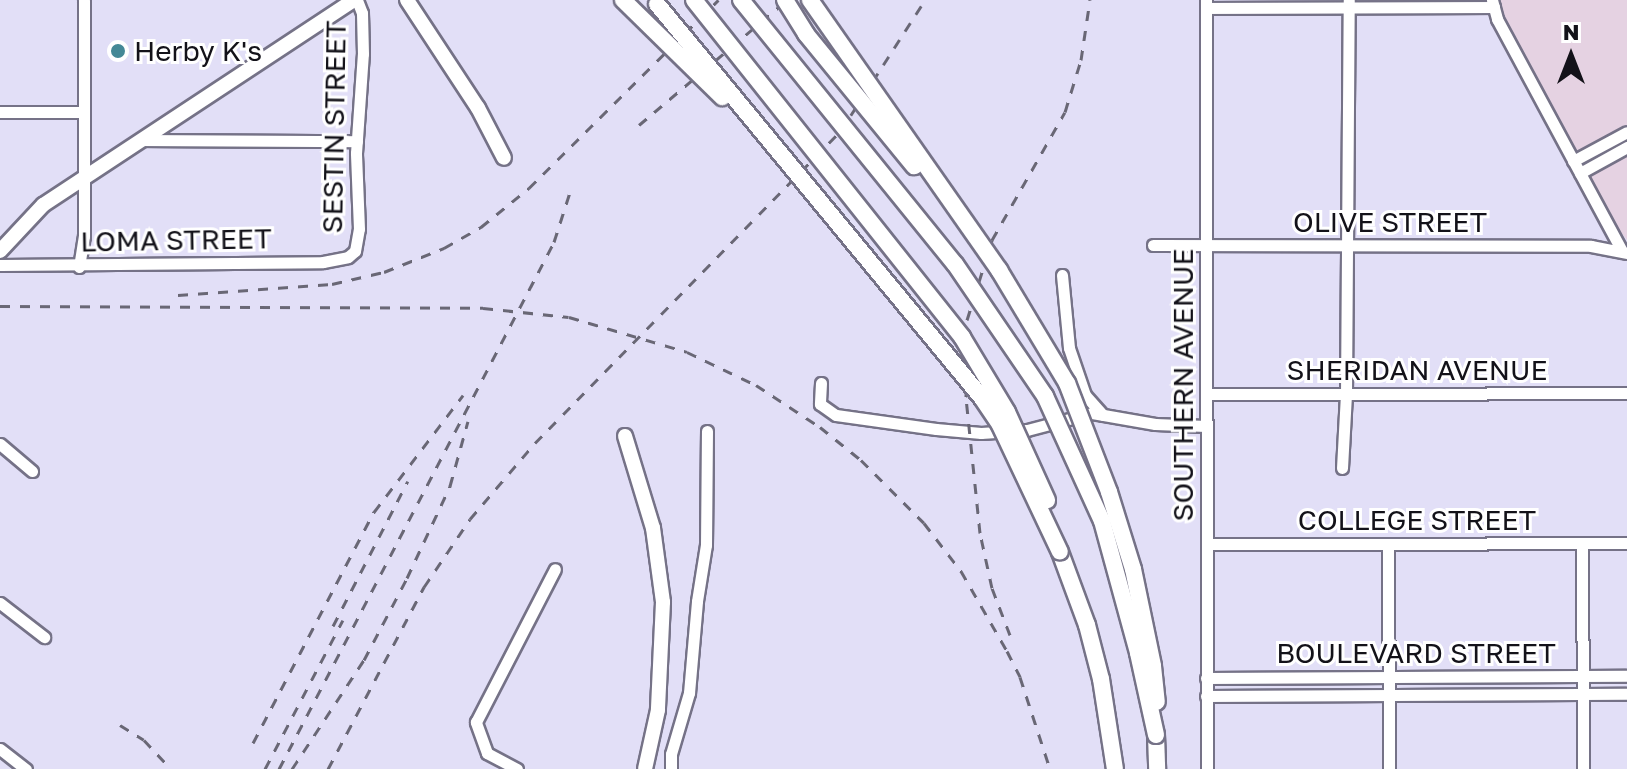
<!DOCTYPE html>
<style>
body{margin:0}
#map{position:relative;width:1627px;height:769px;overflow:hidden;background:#e2dff7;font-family:"Golos Text",sans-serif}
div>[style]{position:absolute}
.medical>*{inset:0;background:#e5d2e2}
.roads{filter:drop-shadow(2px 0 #757287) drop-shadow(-2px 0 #757287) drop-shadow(0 2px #757287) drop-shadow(0 -2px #757287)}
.minor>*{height:11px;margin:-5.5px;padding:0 5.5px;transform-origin:5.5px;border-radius:5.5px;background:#fff}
.major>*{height:14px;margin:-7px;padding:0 7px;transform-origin:7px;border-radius:7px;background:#fff}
.highway>*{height:16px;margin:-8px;padding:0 8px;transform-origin:8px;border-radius:8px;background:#fff}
.rail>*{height:3px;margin-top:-1.5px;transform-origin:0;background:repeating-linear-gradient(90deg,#696775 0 10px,transparent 0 20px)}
.bridges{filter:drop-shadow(2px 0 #757287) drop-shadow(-2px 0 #757287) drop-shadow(0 2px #757287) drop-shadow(0 -2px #757287)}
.highway-bridge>*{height:16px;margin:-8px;padding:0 8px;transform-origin:8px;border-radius:8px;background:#fff}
.dots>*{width:22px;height:22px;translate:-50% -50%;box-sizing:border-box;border:4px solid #fff;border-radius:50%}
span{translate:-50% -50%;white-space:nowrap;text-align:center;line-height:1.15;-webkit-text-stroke:6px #fff;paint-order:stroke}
.poi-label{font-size:28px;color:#131219}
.left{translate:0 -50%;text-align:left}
.street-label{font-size:28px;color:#131219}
.north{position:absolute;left:1531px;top:16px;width:80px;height:80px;-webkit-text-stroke:6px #fff;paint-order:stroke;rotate:0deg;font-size:22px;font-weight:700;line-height:32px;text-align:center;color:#131219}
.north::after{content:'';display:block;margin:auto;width:28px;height:36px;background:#131219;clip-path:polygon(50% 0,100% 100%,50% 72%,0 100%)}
</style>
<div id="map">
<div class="medical">
<div style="clip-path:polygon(1499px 0,1627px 0,1627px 240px,1614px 223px,1537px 82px,1508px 25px)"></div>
</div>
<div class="roads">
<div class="minor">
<div style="left:1206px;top:0;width:769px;rotate:89.93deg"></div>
<div style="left:1492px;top:0;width:20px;rotate:75deg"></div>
<div style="left:1497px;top:19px;width:264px;rotate:61.7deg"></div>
<div style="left:1206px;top:8px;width:288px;rotate:-0.2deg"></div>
<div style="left:0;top:112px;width:83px"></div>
<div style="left:142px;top:140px;width:215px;rotate:0.3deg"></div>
<div style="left:1573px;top:161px;width:61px;rotate:-28.2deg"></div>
<div style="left:1580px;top:173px;width:54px;rotate:-29deg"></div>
<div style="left:1153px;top:245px;width:438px;rotate:0.1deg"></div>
<div style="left:1591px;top:246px;width:37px;rotate:11deg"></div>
<div style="left:0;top:265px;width:323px;rotate:-0.5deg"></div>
<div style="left:323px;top:262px;width:25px;rotate:-11deg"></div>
<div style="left:348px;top:257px;width:9px;rotate:-41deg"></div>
<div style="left:355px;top:251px;width:22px;rotate:-80deg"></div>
<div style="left:359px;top:229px;width:76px;rotate:-92.3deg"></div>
<div style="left:356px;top:153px;width:99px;rotate:-86deg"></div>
<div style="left:363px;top:54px;width:41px;rotate:-91.4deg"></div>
<div style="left:362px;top:13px;width:14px;rotate:-111deg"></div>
<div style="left:79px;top:267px;width:31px;rotate:-81deg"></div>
<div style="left:84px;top:236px;width:236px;rotate:-90deg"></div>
<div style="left:1062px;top:275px;width:73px;rotate:84.5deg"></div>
<div style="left:1069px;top:348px;width:50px;rotate:71.2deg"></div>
<div style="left:1085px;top:395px;width:27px;rotate:48deg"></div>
<div style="left:821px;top:383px;width:21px;rotate:93deg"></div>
<div style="left:820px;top:404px;width:19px;rotate:35deg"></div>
<div style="left:836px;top:415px;width:101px;rotate:8deg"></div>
<div style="left:936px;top:429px;width:45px;rotate:5.1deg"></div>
<div style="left:981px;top:433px;width:46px;rotate:-3.7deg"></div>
<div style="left:1027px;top:430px;width:67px;rotate:-14.7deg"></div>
<div style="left:1092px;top:413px;width:64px;rotate:9.9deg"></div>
<div style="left:1155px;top:424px;width:51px;rotate:2.2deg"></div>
<div style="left:1206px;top:394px;width:421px;rotate:-0.1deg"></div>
<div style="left:0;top:444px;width:42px;rotate:40.2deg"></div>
<div style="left:1342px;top:468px;width:74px;rotate:-86.9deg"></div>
<div style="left:1346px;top:394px;width:394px;rotate:-89.6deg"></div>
<div style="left:1582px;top:543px;width:226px;rotate:89.7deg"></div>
<div style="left:1207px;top:544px;width:420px;rotate:-0.1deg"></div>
<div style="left:1388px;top:544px;width:225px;rotate:89.7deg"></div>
<div style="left:0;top:603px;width:56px;rotate:37.7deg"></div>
<div style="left:1206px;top:678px;width:421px;rotate:-0.3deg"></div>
<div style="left:1206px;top:696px;width:421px;rotate:-0.3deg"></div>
<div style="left:0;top:749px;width:33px;rotate:38deg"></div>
<div style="left:517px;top:769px;width:34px;rotate:-152deg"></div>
<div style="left:487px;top:753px;width:33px;rotate:-110deg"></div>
<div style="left:476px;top:722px;width:172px;rotate:-62.7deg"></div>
<div style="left:671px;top:769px;width:15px;rotate:-90deg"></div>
<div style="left:671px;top:754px;width:64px;rotate:-73.6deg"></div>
<div style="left:689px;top:693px;width:92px;rotate:-85deg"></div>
<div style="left:697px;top:601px;width:57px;rotate:-80.9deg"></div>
<div style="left:706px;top:545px;width:114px;rotate:-89.5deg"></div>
</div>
<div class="major">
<div style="left:407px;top:0;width:129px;rotate:56.7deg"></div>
<div style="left:478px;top:108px;width:56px;rotate:62.5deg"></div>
<div style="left:0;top:251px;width:63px;rotate:-46.9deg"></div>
<div style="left:43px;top:205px;width:372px;rotate:-33.4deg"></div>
<div style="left:625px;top:436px;width:96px;rotate:73.1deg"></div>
<div style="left:653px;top:528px;width:75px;rotate:82.3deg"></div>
<div style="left:663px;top:602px;width:108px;rotate:92.7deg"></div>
<div style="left:658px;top:710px;width:60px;rotate:102.4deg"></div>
</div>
<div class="highway">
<div style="left:1060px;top:552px;width:78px;rotate:69.7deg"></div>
<div style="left:1087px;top:625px;width:56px;rotate:75.5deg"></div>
<div style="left:1101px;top:679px;width:91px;rotate:81.2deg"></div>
<div style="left:1156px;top:735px;width:34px;rotate:88deg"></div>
</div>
</div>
<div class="rail">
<div style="left:639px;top:125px;width:194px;rotate:-40.2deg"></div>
<div style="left:178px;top:295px;width:154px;rotate:-4.1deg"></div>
<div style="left:332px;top:284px;width:53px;rotate:-13deg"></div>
<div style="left:384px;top:272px;width:65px;rotate:-21.8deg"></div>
<div style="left:444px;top:248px;width:43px;rotate:-29.6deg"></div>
<div style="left:481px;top:227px;width:62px;rotate:-39.1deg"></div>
<div style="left:529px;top:188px;width:267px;rotate:-44.8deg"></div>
<div style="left:0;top:306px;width:483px;rotate:0.2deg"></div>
<div style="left:483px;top:308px;width:86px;rotate:6deg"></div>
<div style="left:569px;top:317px;width:123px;rotate:16.5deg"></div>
<div style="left:687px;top:352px;width:76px;rotate:25.6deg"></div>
<div style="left:756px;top:385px;width:77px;rotate:33.3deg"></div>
<div style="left:820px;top:427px;width:53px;rotate:38.8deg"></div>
<div style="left:861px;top:460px;width:89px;rotate:45deg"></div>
<div style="left:924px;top:523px;width:61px;rotate:52.4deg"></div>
<div style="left:961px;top:571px;width:92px;rotate:60.1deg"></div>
<div style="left:1007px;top:651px;width:29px;rotate:63deg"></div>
<div style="left:1020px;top:677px;width:97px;rotate:71.9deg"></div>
<div style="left:333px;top:626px;width:163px;rotate:-62.7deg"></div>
<div style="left:1010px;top:635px;width:50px;rotate:-111deg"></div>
<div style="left:992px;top:588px;width:56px;rotate:-102.3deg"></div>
<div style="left:980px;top:533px;width:137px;rotate:-95.9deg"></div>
<div style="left:966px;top:397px;width:77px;rotate:-89.3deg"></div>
<div style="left:967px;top:320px;width:84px;rotate:-72.6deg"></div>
<div style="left:992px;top:240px;width:147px;rotate:-60.3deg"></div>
<div style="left:1065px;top:112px;width:54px;rotate:-72.9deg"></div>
<div style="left:1081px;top:60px;width:61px;rotate:-81.5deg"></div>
<div style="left:120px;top:725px;width:28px;rotate:32deg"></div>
<div style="left:144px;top:740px;width:40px;rotate:47deg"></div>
<div style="left:253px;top:743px;width:261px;rotate:-62.4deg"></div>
<div style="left:374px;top:512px;width:147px;rotate:-52.7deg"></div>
<div style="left:265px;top:769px;width:168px;rotate:-62.4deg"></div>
<div style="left:279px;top:769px;width:594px;rotate:-62.44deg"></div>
<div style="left:554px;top:242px;width:59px;rotate:-72.2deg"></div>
<div style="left:292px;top:769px;width:131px;rotate:-56.6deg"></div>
<div style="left:364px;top:660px;width:93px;rotate:-62.3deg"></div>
<div style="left:407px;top:578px;width:102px;rotate:-64.9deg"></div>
<div style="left:450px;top:486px;width:67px;rotate:-74.5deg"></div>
<div style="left:328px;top:769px;width:206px;rotate:-62.2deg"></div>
<div style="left:424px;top:587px;width:82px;rotate:-55.9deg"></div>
<div style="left:470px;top:519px;width:100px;rotate:-49.5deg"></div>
<div style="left:535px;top:443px;width:436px;rotate:-45.6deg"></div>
<div style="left:840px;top:132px;width:157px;rotate:-57.2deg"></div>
</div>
<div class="bridges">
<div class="highway-bridge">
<div style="left:623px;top:0;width:139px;rotate:44.4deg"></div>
<div style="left:694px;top:0;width:431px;rotate:51.5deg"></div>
<div style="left:962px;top:337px;width:87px;rotate:59deg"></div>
<div style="left:1007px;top:412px;width:97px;rotate:65.6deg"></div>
<div style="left:741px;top:0;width:340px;rotate:51deg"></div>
<div style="left:955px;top:264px;width:160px;rotate:55.7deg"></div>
<div style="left:1045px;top:396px;width:137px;rotate:65.5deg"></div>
<div style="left:1102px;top:521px;width:137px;rotate:74.7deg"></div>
<div style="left:1138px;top:653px;width:84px;rotate:77.6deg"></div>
<div style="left:785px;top:0;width:40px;rotate:58deg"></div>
<div style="left:806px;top:34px;width:171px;rotate:50.7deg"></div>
<div style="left:810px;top:0;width:330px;rotate:55deg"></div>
<div style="left:999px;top:270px;width:132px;rotate:59deg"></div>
<div style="left:1067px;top:383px;width:117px;rotate:68.9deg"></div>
<div style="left:1109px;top:492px;width:81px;rotate:72.7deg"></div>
<div style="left:1133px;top:569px;width:99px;rotate:78.3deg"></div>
<div style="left:1153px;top:666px;width:36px;rotate:84deg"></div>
<div style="left:657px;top:4px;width:511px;rotate:50.48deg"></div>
<div style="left:982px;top:398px;width:32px;rotate:56deg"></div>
<div style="left:1000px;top:425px;width:140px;rotate:64.7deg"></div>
</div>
</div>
<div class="dots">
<div style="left:118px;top:51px;background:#448896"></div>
</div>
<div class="poi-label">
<span class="left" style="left:134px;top:51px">Herby K's</span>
</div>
<div class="street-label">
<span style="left:334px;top:127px;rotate:-89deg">SESTIN STREET</span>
<span style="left:1390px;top:222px">OLIVE STREET</span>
<span style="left:176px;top:240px;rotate:-1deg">LOMA STREET</span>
<span style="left:1417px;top:370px">SHERIDAN AVENUE</span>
<span style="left:1183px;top:385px;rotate:-90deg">SOUTHERN AVENUE</span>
<span style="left:1417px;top:520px">COLLEGE STREET</span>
<span style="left:1416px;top:653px">BOULEVARD STREET</span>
</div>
<div class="north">N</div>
</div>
